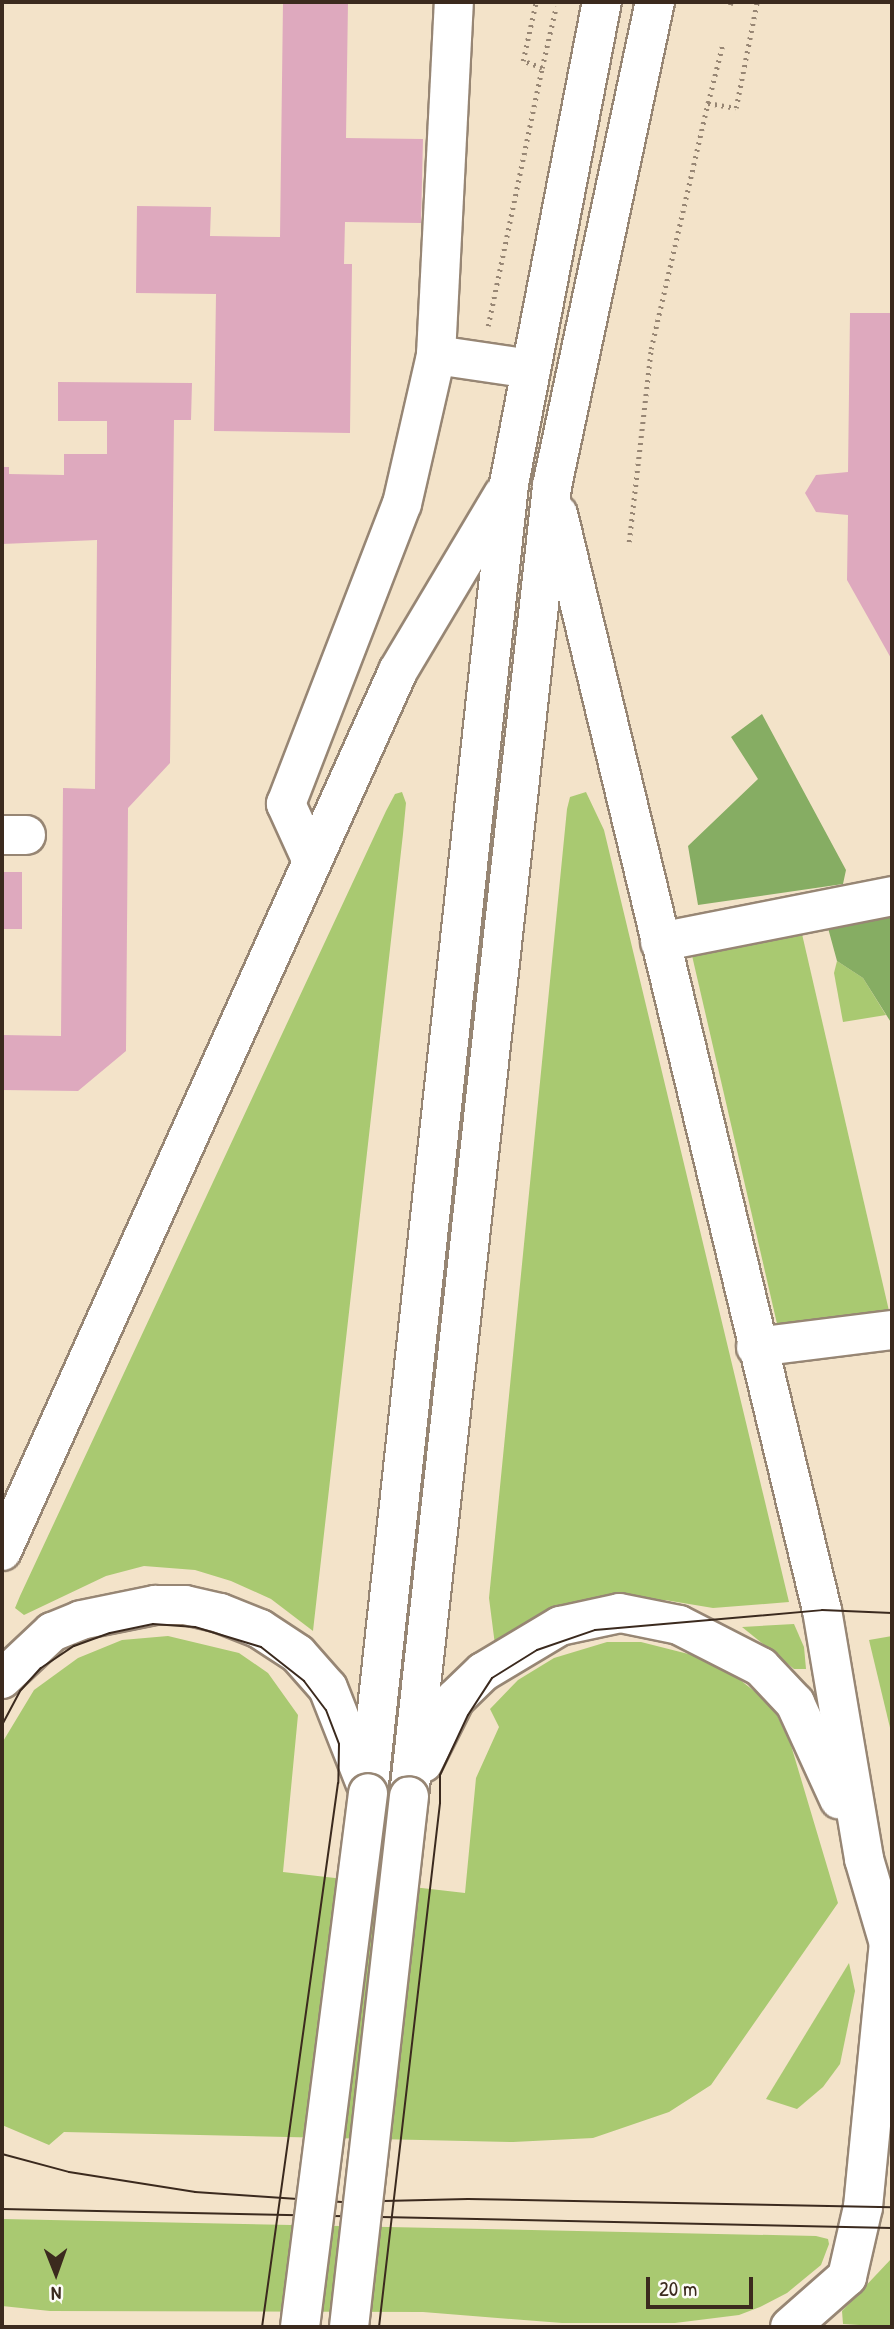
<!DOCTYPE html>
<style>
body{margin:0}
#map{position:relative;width:894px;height:2329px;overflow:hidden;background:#f3e3c9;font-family:"Patrick Hand",sans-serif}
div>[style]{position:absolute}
.green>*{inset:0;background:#a9c971;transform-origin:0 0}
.forest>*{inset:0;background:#86ad63}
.building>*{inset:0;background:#dea9be;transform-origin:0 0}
.path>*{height:4.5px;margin-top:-2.25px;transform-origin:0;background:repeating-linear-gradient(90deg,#978674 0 2px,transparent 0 7px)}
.roads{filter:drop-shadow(2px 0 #978674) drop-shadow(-2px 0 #978674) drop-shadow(0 2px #978674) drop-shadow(0 -2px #978674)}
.minor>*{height:38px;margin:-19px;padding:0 19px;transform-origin:19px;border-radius:19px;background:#fff}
.highway>*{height:38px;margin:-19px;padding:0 19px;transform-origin:19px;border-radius:19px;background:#fff}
.tram>*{height:2px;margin:-1px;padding:0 1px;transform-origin:1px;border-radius:1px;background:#3b2a1e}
.bridges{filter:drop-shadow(2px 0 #978674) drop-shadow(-2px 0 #978674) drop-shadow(0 2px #978674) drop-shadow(0 -2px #978674)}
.highway-bridge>*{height:38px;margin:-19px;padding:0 19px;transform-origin:19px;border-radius:19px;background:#fff}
span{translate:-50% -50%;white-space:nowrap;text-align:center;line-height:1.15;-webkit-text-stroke:7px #fdfcf7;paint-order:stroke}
.frame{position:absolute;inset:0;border:4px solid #3b2a1e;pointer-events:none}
.north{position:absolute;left:21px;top:2238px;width:70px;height:70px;-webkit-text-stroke:5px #fdfcf7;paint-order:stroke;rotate:179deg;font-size:19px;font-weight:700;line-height:28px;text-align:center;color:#3b2a1e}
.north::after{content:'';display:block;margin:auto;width:24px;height:32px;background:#3b2a1e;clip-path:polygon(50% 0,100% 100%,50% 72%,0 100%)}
.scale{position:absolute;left:646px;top:2277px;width:107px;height:32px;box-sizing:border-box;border:4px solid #3b2a1e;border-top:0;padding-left:9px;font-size:21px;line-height:24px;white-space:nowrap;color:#3b2a1e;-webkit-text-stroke:5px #fdfcf7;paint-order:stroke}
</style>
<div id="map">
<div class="green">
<div style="clip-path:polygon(402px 792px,406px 803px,403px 834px,313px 1631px,271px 1599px,231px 1581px,195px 1570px,144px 1566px,106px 1576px,24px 1615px,15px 1608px,20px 1596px,386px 811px,395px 794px)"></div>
<div style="clip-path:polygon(586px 792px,604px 830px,789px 1602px,713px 1608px,665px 1600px,596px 1600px,495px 1645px,489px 1598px,567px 809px,570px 797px)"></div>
<div style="left:799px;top:921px;width:402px;height:112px;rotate:77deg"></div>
<div style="clip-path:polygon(837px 961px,863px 978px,886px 1015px,843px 1022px,834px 973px)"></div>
<div style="clip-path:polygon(794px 1624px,804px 1647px,806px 1669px,794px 1669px,742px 1627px)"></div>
<div style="clip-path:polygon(168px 1636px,239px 1653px,268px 1673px,298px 1715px,283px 1872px,465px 1893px,476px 1778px,499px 1727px,490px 1709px,518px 1680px,554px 1658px,607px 1642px,641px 1642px,716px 1661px,772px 1705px,790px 1742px,838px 1903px,711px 2085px,669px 2112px,593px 2138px,513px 2142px,64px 2132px,49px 2145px,2px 2125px,2px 1743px,34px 1690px,78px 1658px,122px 1640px)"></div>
<div style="clip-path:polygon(892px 1636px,892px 1736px,869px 1640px)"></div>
<div style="clip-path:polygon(849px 1963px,855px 1991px,840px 2064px,823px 2087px,797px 2109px,766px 2099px)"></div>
<div style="clip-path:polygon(2px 2219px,816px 2236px,828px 2239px,829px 2244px,821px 2265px,787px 2293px,760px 2307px,739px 2315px,675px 2323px,562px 2323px,423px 2312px,50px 2311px,2px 2306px)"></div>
<div style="clip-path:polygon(892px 2258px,892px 2327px,843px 2324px,842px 2311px)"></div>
</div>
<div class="forest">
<div style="clip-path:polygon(762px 714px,846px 870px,843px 884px,698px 905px,688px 846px,758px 779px,731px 737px)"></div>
<div style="clip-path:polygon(892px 902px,892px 1024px,863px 978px,837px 961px,825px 917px)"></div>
</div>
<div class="building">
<div style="clip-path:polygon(283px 2px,348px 2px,346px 138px,423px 139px,421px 223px,345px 222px,344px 264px,352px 264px,350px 433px,214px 431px,216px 294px,136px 293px,137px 206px,211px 207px,210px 236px,280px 237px)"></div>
<div style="clip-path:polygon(850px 313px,892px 313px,892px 660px,847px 580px,848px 515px,816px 512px,805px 493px,816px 475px,848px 472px)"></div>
<div style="clip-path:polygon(58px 382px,192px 383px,191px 420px,174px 420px,170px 763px,128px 808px,126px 1051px,78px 1091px,2px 1090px,2px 1035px,61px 1036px,63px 788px,95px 789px,97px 540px,2px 544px,2px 467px,9px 467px,9px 474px,64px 475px,64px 454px,107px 454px,107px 421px,58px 421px)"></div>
<div style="left:2px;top:872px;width:20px;height:57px"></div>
</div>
<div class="path">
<div style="left:730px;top:5px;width:3px;rotate:-72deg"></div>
<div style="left:542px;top:68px;width:63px;rotate:-77.1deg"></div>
<div style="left:708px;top:103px;width:62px;rotate:-76deg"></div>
<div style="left:488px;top:326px;width:264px;rotate:-78.2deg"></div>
<div style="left:542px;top:68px;width:20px;rotate:-160deg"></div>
<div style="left:523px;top:61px;width:60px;rotate:-77.6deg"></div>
<div style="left:629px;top:542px;width:194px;rotate:-83.5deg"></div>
<div style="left:651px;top:349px;width:253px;rotate:-77deg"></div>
<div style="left:708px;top:103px;width:28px;rotate:10deg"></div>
<div style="left:736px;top:108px;width:108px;rotate:-78.8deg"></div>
</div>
<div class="roads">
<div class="minor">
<div style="left:436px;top:355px;width:96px;rotate:8.4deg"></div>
<div style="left:2px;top:835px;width:24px"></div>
<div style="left:312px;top:861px;width:63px;rotate:-114.5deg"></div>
<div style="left:286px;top:804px;width:322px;rotate:-68.9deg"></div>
<div style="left:402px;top:504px;width:153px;rotate:-77.1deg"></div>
<div style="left:436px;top:355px;width:353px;rotate:-87.1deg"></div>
<div style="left:660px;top:942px;width:237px;rotate:-11.2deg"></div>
<div style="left:756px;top:1347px;width:137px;rotate:-7.1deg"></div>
</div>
<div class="highway">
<div style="left:558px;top:514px;width:1127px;rotate:76.46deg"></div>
<div style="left:822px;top:1610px;width:253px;rotate:80.4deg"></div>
<div style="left:864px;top:1859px;width:99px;rotate:73.6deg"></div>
<div style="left:2px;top:1551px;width:965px;rotate:-65.77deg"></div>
<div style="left:398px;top:671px;width:205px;rotate:-59.2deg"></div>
<div style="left:2px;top:1679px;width:69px;rotate:-43.2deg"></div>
<div style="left:52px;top:1632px;width:31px;rotate:-22deg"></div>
<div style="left:81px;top:1620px;width:76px;rotate:-11.5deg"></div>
<div style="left:155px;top:1605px;width:30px"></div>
<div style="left:185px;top:1605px;width:36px;rotate:13deg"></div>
<div style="left:220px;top:1613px;width:43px;rotate:21.8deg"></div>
<div style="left:260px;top:1629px;width:45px;rotate:33.3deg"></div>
<div style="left:298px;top:1654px;width:45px;rotate:48.6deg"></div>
<div style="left:328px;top:1688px;width:101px;rotate:68.5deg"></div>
<div style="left:423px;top:1763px;width:72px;rotate:-63.4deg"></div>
<div style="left:455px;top:1699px;width:39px;rotate:-44deg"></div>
<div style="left:483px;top:1672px;width:90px;rotate:-30.9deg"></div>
<div style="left:560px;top:1626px;width:61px;rotate:-12.2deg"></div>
<div style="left:620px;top:1613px;width:60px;rotate:11.5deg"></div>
<div style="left:679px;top:1625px;width:92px;rotate:27.1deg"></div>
<div style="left:761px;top:1667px;width:50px;rotate:46.6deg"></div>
<div style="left:795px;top:1703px;width:106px;rotate:65.4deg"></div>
<div style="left:368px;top:1793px;width:1317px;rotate:-83.85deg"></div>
<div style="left:509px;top:484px;width:491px;rotate:-79.1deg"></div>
<div style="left:409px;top:1796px;width:1318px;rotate:-83.77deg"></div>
<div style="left:552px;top:486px;width:495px;rotate:-78deg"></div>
<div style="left:790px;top:2327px;width:76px;rotate:-41.3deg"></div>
<div style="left:847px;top:2277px;width:72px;rotate:-77.1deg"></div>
<div style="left:863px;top:2207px;width:264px;rotate:-84.4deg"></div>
</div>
</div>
<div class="tram">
<div style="left:2px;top:1725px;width:38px;rotate:-62deg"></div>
<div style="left:20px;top:1691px;width:31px;rotate:-48deg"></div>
<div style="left:41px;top:1668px;width:40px;rotate:-34deg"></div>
<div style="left:74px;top:1646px;width:38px;rotate:-20deg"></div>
<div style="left:110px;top:1633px;width:44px;rotate:-11.8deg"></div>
<div style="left:153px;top:1624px;width:42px;rotate:4.1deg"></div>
<div style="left:195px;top:1627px;width:69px;rotate:16.9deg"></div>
<div style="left:261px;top:1647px;width:55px;rotate:38.3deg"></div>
<div style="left:304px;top:1681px;width:36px;rotate:53deg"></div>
<div style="left:326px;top:1710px;width:36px;rotate:69deg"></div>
<div style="left:339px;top:1744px;width:39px;rotate:91deg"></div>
<div style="left:338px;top:1783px;width:549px;rotate:97.95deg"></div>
<div style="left:2px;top:2154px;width:69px;rotate:15deg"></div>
<div style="left:69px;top:2172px;width:128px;rotate:9deg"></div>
<div style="left:195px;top:2192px;width:147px;rotate:3.9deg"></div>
<div style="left:342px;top:2202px;width:126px;rotate:-1.4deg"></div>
<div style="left:468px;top:2199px;width:424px;rotate:1.1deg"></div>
<div style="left:2px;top:2209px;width:890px;rotate:1.22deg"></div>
<div style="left:379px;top:2327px;width:528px;rotate:-83.36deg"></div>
<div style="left:440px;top:1803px;width:28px;rotate:-90deg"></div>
<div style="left:440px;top:1775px;width:66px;rotate:-65deg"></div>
<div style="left:468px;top:1715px;width:44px;rotate:-57deg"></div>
<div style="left:492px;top:1678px;width:53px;rotate:-31.9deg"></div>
<div style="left:537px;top:1650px;width:61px;rotate:-19deg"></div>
<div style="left:595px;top:1630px;width:228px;rotate:-5deg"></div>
<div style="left:822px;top:1610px;width:70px;rotate:2.5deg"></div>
</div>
<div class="bridges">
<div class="highway-bridge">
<div style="left:300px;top:2327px;width:538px;rotate:-82.74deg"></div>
<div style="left:349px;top:2327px;width:534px;rotate:-83.55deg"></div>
</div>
</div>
<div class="frame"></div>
<div class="north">N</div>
<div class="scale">20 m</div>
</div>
